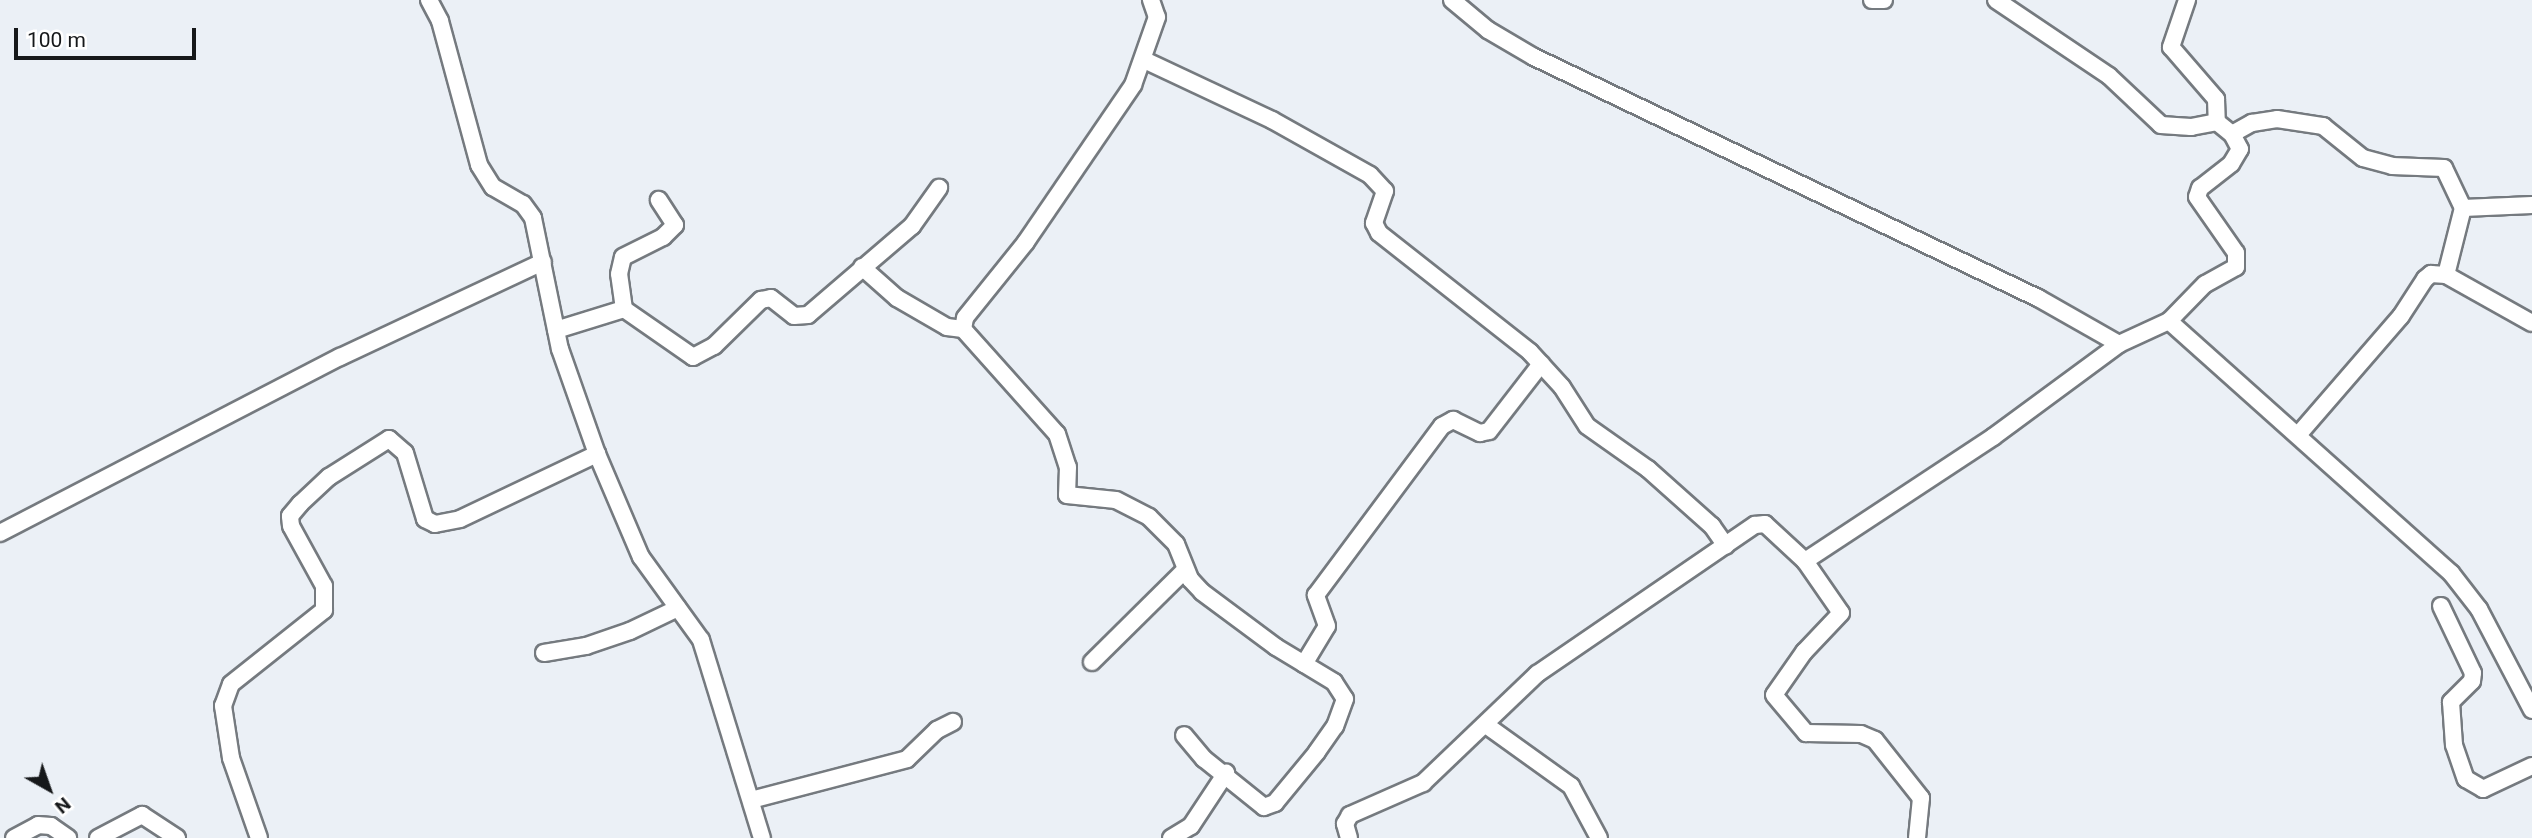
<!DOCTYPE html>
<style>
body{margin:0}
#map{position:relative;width:2532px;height:838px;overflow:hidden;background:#ebf0f6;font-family:Roboto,sans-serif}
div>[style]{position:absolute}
.roads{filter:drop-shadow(2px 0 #757a7f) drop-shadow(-2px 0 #757a7f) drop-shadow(0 2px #757a7f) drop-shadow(0 -2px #757a7f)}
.minor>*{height:16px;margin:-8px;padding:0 8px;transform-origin:8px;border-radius:8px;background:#fff}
span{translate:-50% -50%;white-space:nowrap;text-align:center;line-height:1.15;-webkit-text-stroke:7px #fff;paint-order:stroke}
.north{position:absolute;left:14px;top:754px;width:70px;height:70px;-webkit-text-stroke:5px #fff;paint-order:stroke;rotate:140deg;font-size:19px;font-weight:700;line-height:28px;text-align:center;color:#16181a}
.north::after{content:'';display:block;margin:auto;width:24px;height:32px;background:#16181a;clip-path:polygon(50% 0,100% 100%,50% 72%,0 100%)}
.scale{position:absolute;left:14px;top:28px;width:182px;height:32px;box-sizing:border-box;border:4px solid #16181a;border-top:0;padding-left:9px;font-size:21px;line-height:24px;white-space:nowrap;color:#16181a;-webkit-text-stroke:5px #fff;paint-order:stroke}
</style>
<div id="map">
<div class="roads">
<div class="minor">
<div style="left:429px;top:0;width:24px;rotate:62deg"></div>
<div style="left:440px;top:21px;width:149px;rotate:74.8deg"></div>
<div style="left:479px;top:165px;width:26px;rotate:58deg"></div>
<div style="left:493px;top:187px;width:34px;rotate:30deg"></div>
<div style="left:523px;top:204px;width:17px;rotate:54deg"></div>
<div style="left:533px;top:218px;width:134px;rotate:78.4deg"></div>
<div style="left:560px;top:349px;width:111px;rotate:70.6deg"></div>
<div style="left:597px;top:454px;width:112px;rotate:66.9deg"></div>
<div style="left:641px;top:557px;width:102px;rotate:54.1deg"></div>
<div style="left:701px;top:640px;width:207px;rotate:72.9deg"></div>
<div style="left:1151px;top:0;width:18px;rotate:71deg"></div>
<div style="left:1157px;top:17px;width:72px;rotate:109.4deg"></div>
<div style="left:1133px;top:85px;width:190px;rotate:124.3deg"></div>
<div style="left:1026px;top:242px;width:97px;rotate:128.8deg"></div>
<div style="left:965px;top:318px;width:11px;rotate:100deg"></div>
<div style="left:963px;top:329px;width:141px;rotate:48.2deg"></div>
<div style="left:1057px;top:434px;width:35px;rotate:72deg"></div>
<div style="left:1068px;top:467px;width:28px;rotate:92deg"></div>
<div style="left:1067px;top:495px;width:49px;rotate:5.8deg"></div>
<div style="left:1116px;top:500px;width:37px;rotate:27deg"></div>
<div style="left:1149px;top:517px;width:38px;rotate:45deg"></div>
<div style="left:1176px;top:544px;width:38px;rotate:68deg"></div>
<div style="left:1190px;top:579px;width:18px;rotate:47deg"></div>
<div style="left:1202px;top:592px;width:92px;rotate:36.6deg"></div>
<div style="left:1276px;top:647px;width:68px;rotate:31.1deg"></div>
<div style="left:1334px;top:682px;width:20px;rotate:57deg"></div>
<div style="left:1345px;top:699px;width:29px;rotate:110deg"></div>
<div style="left:1335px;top:726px;width:32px;rotate:125deg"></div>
<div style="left:1317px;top:752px;width:66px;rotate:129.5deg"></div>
<div style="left:1275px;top:803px;width:12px;rotate:160deg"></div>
<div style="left:1264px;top:807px;width:77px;rotate:-141.3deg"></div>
<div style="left:1204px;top:759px;width:31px;rotate:-130deg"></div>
<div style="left:1452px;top:0;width:47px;rotate:39.8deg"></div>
<div style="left:1488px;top:30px;width:53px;rotate:30.4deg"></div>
<div style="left:1534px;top:57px;width:559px;rotate:25.56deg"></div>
<div style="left:2038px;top:298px;width:93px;rotate:29.6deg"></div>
<div style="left:1872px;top:0;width:12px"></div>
<div style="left:1996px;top:0;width:136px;rotate:33.9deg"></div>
<div style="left:2109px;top:76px;width:71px;rotate:43.3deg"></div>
<div style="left:2161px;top:125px;width:30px;rotate:4deg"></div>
<div style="left:2191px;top:127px;width:26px;rotate:-11deg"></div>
<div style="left:2217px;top:122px;width:19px;rotate:39deg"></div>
<div style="left:2232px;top:134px;width:17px;rotate:62deg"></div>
<div style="left:2240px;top:149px;width:17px;rotate:121deg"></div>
<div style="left:2231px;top:164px;width:39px;rotate:142deg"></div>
<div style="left:2200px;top:188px;width:9px;rotate:108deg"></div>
<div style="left:2197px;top:197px;width:68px;rotate:55.1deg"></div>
<div style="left:2236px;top:253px;width:14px;rotate:90deg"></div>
<div style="left:2236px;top:267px;width:35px;rotate:151deg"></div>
<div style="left:2205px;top:284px;width:52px;rotate:134.2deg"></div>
<div style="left:2187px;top:0;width:50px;rotate:108.8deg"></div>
<div style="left:2171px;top:47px;width:69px;rotate:49.1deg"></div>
<div style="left:2216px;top:99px;width:23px;rotate:88deg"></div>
<div style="left:1144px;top:60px;width:141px;rotate:25.1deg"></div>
<div style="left:1272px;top:120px;width:112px;rotate:29.3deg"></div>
<div style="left:1370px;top:175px;width:22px;rotate:47deg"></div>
<div style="left:1385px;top:191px;width:34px;rotate:109deg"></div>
<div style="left:1374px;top:223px;width:11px;rotate:63deg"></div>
<div style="left:1379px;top:233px;width:192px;rotate:38.2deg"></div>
<div style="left:1530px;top:352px;width:47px;rotate:47.6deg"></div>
<div style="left:1562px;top:387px;width:46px;rotate:57.3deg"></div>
<div style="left:1587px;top:426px;width:75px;rotate:35.2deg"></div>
<div style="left:1648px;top:469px;width:86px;rotate:41.7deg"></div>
<div style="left:1712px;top:526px;width:24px;rotate:55deg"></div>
<div style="left:2232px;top:134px;width:23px;rotate:-29deg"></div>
<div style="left:2252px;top:123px;width:25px;rotate:-9deg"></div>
<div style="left:2277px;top:119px;width:47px;rotate:8.7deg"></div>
<div style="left:2323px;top:126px;width:51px;rotate:38.7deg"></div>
<div style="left:2363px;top:158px;width:30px;rotate:15deg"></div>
<div style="left:2392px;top:166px;width:52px;rotate:2.2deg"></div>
<div style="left:2444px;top:168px;width:44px;rotate:64.6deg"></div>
<div style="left:862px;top:267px;width:47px;rotate:41.5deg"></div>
<div style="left:897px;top:298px;width:58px;rotate:30.1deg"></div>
<div style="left:947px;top:327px;width:16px;rotate:7deg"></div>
<div style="left:2446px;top:275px;width:98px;rotate:29.2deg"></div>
<div style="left:624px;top:309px;width:35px;rotate:-98deg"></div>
<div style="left:619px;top:274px;width:17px;rotate:-77deg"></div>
<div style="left:623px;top:257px;width:45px;rotate:-26.6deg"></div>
<div style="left:663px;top:237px;width:17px;rotate:-45deg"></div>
<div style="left:675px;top:225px;width:30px;rotate:-123deg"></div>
<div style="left:556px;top:330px;width:71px;rotate:-17.2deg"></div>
<div style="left:624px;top:309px;width:84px;rotate:34.8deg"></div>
<div style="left:693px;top:357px;width:24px;rotate:-28deg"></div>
<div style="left:714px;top:346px;width:66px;rotate:-44.4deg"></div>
<div style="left:761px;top:300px;width:10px;rotate:-11deg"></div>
<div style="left:771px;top:298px;width:29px;rotate:38deg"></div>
<div style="left:794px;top:316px;width:14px;rotate:-4deg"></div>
<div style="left:808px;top:315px;width:137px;rotate:-40.6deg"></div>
<div style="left:912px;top:226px;width:47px;rotate:-54.6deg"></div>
<div style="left:2298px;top:435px;width:157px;rotate:-49.1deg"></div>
<div style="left:2401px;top:316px;width:44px;rotate:-57deg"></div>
<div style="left:2425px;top:279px;width:8px;rotate:-40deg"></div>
<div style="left:2431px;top:274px;width:15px;rotate:4deg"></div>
<div style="left:2446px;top:275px;width:69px;rotate:-75.8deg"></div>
<div style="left:2463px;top:208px;width:69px;rotate:-2.5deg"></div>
<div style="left:0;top:533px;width:383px;rotate:-27.4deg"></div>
<div style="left:340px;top:357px;width:224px;rotate:-25.1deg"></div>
<div style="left:1805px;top:561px;width:225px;rotate:-33.4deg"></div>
<div style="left:1993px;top:437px;width:157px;rotate:-36.4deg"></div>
<div style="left:2119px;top:344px;width:55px;rotate:-24.7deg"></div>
<div style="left:2169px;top:321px;width:378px;rotate:41.8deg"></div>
<div style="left:2451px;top:573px;width:46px;rotate:52.1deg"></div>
<div style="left:2479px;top:609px;width:114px;rotate:62.3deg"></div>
<div style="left:2441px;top:606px;width:74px;rotate:64.5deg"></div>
<div style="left:2473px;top:673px;width:8px;rotate:97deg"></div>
<div style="left:2472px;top:681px;width:30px;rotate:135deg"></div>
<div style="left:2451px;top:702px;width:43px;rotate:86deg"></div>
<div style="left:2454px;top:745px;width:36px;rotate:71deg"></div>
<div style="left:2466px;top:779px;width:20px;rotate:30deg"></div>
<div style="left:2483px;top:789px;width:54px;rotate:-25.1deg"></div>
<div style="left:544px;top:653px;width:43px;rotate:-9.5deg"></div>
<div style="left:586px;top:646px;width:46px;rotate:-18.8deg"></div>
<div style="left:630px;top:631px;width:53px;rotate:-25.6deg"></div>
<div style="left:1092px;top:662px;width:131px;rotate:-44.7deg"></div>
<div style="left:1304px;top:664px;width:44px;rotate:-58.8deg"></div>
<div style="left:1327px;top:626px;width:33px;rotate:-110deg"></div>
<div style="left:1316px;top:595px;width:211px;rotate:-53.3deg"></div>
<div style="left:1442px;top:426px;width:13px;rotate:-29deg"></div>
<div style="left:1453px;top:420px;width:30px;rotate:26deg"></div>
<div style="left:1480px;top:433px;width:9px;rotate:-13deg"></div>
<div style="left:1489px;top:431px;width:85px;rotate:-52.2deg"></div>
<div style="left:1486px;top:725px;width:105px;rotate:35.7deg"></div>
<div style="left:1571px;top:786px;width:59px;rotate:61.7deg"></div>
<div style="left:751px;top:800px;width:161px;rotate:-14.7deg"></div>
<div style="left:907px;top:759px;width:42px;rotate:-44deg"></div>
<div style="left:937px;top:730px;width:18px;rotate:-27deg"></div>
<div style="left:14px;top:838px;width:27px;rotate:-28deg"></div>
<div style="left:38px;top:825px;width:13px;rotate:4deg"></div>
<div style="left:51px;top:826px;width:21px;rotate:35deg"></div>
<div style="left:98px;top:838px;width:50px;rotate:-27.6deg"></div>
<div style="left:142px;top:815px;width:42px;rotate:33.3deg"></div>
<div style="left:259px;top:838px;width:85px;rotate:-109.3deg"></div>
<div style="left:231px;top:758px;width:53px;rotate:-98.7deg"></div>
<div style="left:223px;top:706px;width:23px;rotate:-70deg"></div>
<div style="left:231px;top:684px;width:119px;rotate:-38.5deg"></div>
<div style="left:324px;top:610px;width:24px;rotate:-90deg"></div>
<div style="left:324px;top:586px;width:68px;rotate:-118.8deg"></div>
<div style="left:291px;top:526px;width:10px;rotate:-96deg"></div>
<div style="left:290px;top:516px;width:16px;rotate:-50deg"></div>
<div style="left:300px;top:504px;width:40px;rotate:-43deg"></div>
<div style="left:329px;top:477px;width:71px;rotate:-32.3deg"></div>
<div style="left:389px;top:439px;width:21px;rotate:41deg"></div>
<div style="left:405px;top:453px;width:69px;rotate:73.1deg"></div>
<div style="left:425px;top:519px;width:11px;rotate:27deg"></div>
<div style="left:435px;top:524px;width:25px;rotate:-11deg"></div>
<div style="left:460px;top:519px;width:152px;rotate:-25.4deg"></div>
<div style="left:1171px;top:838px;width:23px;rotate:-31deg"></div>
<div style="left:1191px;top:826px;width:64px;rotate:-56.6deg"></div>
<div style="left:1349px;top:838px;width:15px;rotate:-106deg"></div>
<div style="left:1345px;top:824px;width:10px;rotate:-61deg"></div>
<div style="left:1350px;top:815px;width:80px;rotate:-23.7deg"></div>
<div style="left:1423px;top:783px;width:158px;rotate:-43.7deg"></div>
<div style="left:1537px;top:674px;width:264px;rotate:-34.4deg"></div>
<div style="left:1755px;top:525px;width:10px;rotate:-6deg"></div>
<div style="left:1765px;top:524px;width:54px;rotate:42.8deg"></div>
<div style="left:1805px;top:561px;width:63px;rotate:55.3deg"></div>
<div style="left:1841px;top:613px;width:54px;rotate:133.5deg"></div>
<div style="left:1804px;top:652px;width:52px;rotate:124.9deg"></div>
<div style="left:1774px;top:695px;width:50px;rotate:49.9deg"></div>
<div style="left:1806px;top:733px;width:55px;rotate:1deg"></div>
<div style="left:1861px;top:734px;width:15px;rotate:23deg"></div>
<div style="left:1875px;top:740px;width:74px;rotate:51.6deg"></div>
<div style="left:1921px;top:798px;width:40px;rotate:95.7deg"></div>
</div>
</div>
<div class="north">N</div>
<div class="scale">100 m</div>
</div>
